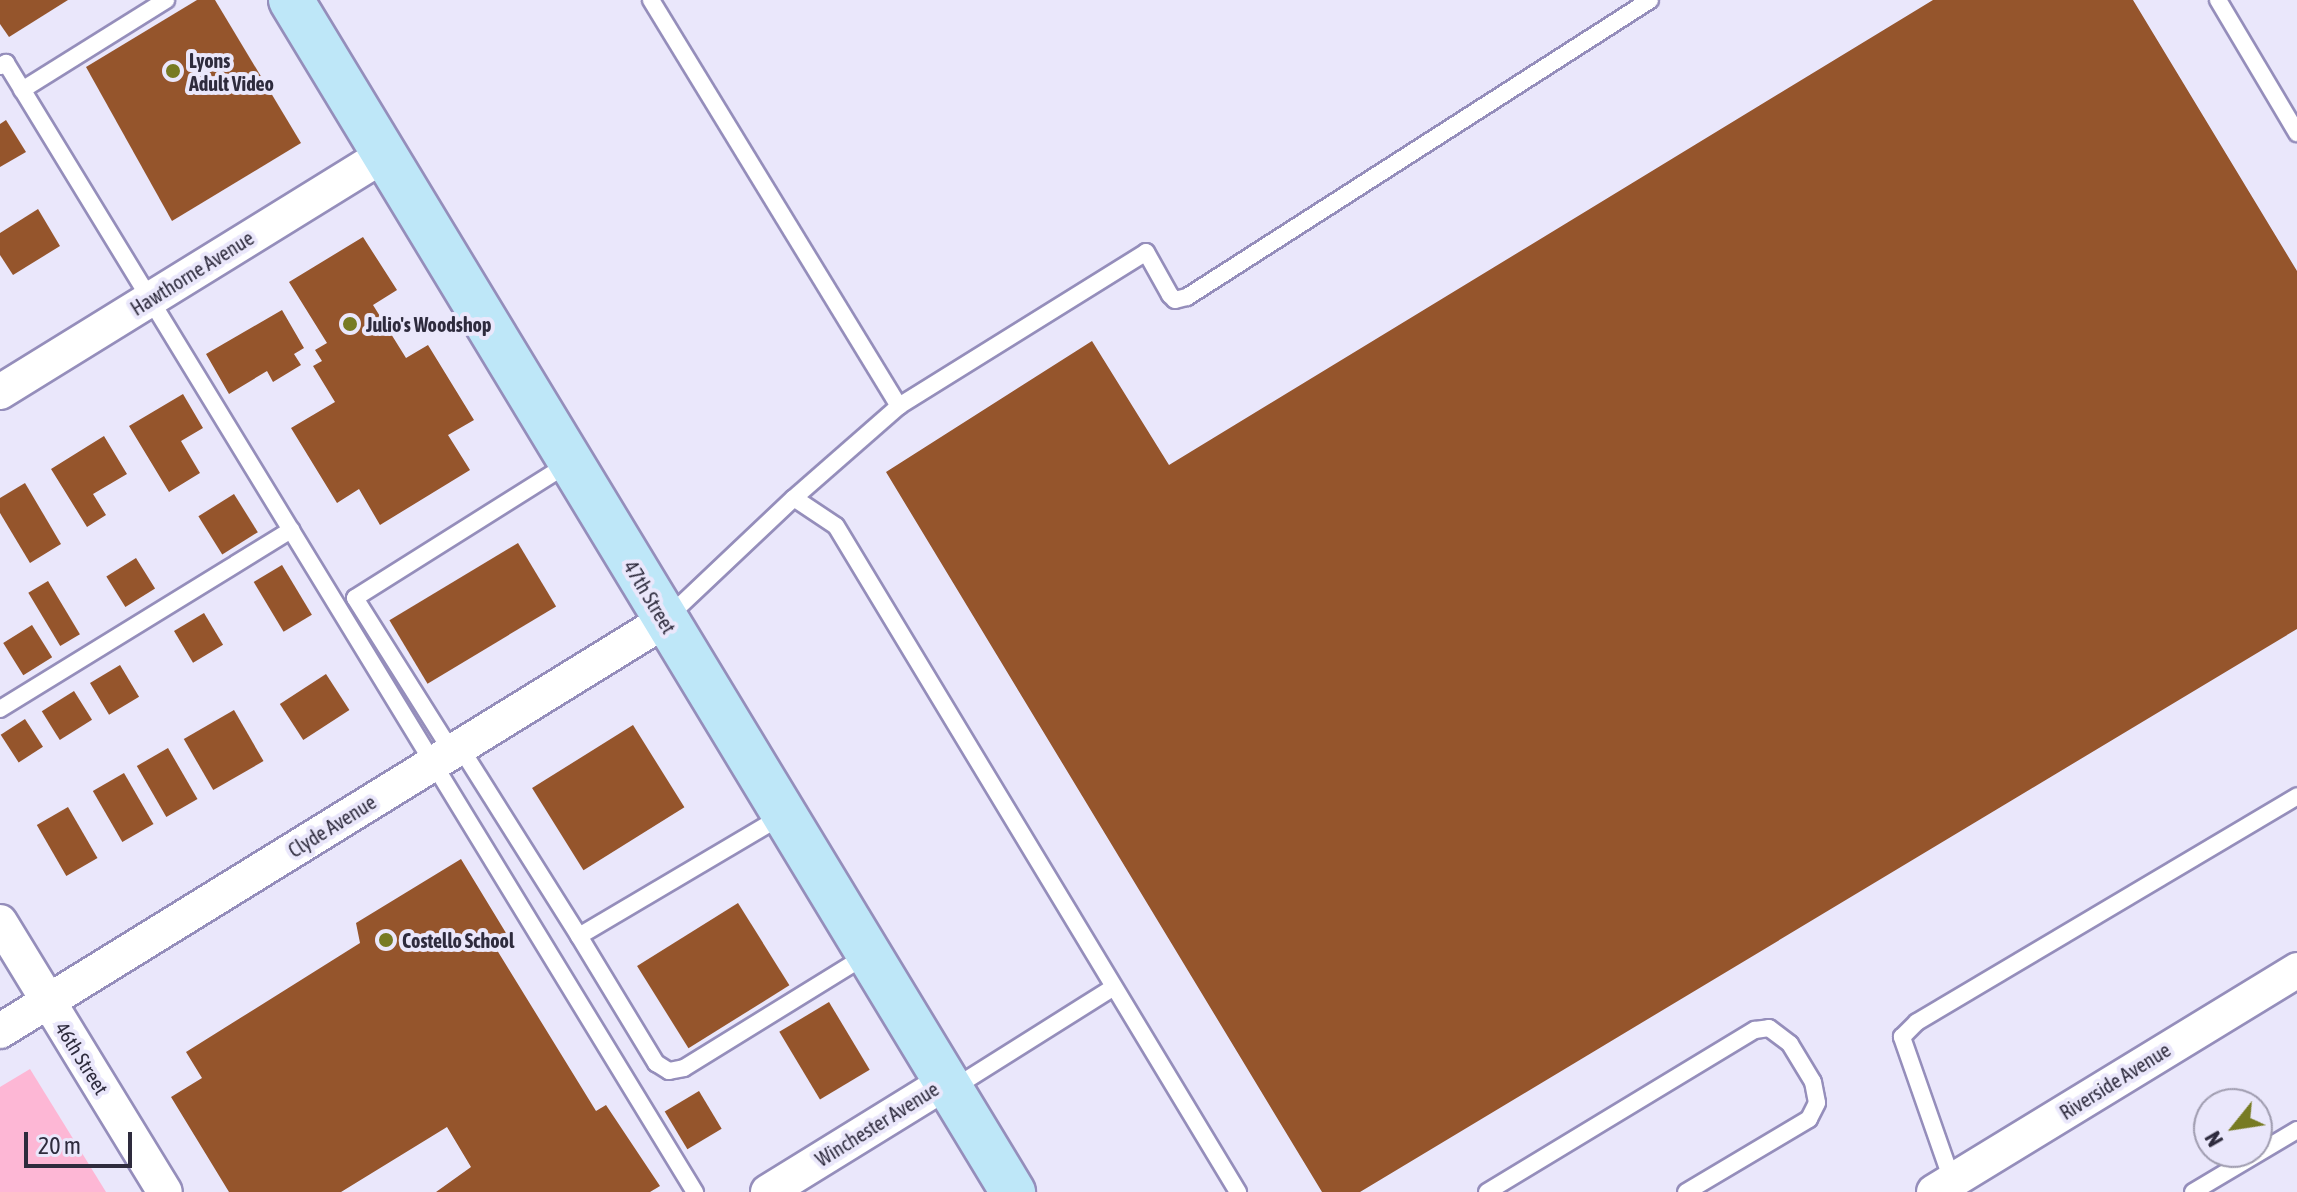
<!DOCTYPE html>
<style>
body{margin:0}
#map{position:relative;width:2297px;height:1192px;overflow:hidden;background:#eae7fb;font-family:"Asap Condensed",sans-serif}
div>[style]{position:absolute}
.green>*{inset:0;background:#fdb7d5}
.building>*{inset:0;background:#95552c;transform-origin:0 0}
.roads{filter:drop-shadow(2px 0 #958ebb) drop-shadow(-2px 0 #958ebb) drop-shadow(0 2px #958ebb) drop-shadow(0 -2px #958ebb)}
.lane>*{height:16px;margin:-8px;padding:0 8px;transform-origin:8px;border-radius:8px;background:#fff}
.street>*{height:34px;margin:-17px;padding:0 17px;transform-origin:17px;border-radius:17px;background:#fff}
.secondary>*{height:44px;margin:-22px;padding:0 22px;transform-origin:22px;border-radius:22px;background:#bee7f8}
.dots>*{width:22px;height:22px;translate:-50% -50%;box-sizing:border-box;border:4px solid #eae7fb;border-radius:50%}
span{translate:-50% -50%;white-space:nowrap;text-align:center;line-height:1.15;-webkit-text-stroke:8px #eae7fb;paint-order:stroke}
.poi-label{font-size:20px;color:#2e2b3d;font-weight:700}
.left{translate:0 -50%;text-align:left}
.street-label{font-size:20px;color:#2e2b3d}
.north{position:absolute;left:2193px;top:1088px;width:80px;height:80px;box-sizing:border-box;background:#eae7fb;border:2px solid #9f9caf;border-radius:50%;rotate:240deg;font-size:22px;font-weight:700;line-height:32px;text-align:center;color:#2e2b3d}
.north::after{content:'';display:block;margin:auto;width:28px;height:36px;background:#777b23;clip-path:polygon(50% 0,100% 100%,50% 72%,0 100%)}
.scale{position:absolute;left:24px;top:1132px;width:108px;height:36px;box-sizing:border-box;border:4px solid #2e2b3d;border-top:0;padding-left:10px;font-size:24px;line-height:28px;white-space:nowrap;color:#2e2b3d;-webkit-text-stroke:6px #eae7fb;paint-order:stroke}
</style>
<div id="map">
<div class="green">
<div style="clip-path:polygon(30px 1069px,106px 1192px,0 1192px,0 1087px)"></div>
</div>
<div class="building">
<div style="clip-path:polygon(0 0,68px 0,9px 37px,0 24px)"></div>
<div style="clip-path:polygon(197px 0,215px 0,301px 143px,172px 221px,86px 67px)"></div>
<div style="clip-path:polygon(1933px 0,2133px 0,2297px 271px,2297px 629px,1360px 1192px,1322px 1192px,886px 472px,1092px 341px,1169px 465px)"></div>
<div style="clip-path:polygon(6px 120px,26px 152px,0 167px,0 124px)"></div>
<div style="clip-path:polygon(38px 209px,60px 246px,13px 275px,0 255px,0 233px)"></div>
<div style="clip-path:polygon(363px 237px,397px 290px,373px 305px,406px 358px,428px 345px,474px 420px,448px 435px,470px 470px,380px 525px,359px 489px,337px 503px,291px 428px,335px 402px,313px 366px,322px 361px,315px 350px,327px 343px,289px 282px)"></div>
<div style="clip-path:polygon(282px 310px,304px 348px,294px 354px,301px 365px,273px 382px,267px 371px,229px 394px,206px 354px)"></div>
<div style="clip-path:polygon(183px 394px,203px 428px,181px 441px,200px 473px,169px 492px,129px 426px)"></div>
<div style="clip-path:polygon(104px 436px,127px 474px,93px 494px,106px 515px,87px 527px,51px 469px)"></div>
<div style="clip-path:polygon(25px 483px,61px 544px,30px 563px,0 513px,0 498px)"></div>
<div style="left:234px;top:494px;width:45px;height:42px;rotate:58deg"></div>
<div style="left:518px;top:543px;width:74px;height:150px;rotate:59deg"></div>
<div style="left:136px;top:558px;width:36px;height:35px;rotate:58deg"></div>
<div style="left:282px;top:565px;width:58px;height:33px;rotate:59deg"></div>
<div style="left:48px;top:581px;width:62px;height:23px;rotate:59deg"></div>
<div style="left:204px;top:613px;width:37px;height:35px;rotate:59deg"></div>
<div style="left:32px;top:625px;width:38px;height:34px;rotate:58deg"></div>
<div style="left:120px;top:665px;width:37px;height:35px;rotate:59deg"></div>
<div style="left:326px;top:674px;width:43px;height:55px;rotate:57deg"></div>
<div style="left:74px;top:691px;width:34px;height:38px;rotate:58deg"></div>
<div style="left:234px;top:710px;width:59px;height:58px;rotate:60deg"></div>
<div style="left:25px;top:719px;width:33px;height:29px;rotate:57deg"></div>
<div style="left:633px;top:725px;width:97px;height:119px;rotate:58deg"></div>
<div style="left:168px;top:748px;width:59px;height:36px;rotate:60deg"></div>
<div style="left:124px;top:773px;width:59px;height:36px;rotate:60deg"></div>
<div style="left:68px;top:807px;width:59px;height:36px;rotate:60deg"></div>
<div style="clip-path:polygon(461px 859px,506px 933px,492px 942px,596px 1111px,606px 1105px,660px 1186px,650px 1192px,436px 1192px,471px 1167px,447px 1127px,341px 1192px,229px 1192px,171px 1097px,202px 1078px,186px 1052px,360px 943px,356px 923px)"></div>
<div style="left:738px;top:903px;width:97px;height:119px;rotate:58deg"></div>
<div style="left:829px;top:1002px;width:79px;height:58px;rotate:59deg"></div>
<div style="left:699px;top:1091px;width:44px;height:40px;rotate:59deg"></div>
</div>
<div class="roads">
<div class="lane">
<div style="left:651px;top:0;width:476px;rotate:58.6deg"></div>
<div style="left:2218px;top:0;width:155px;rotate:59.3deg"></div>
<div style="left:0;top:66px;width:7px;rotate:-27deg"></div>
<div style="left:6px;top:63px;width:1323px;rotate:58.61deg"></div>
<div style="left:22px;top:90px;width:170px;rotate:-32deg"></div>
<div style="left:794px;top:498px;width:140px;rotate:-41.2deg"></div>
<div style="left:899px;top:406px;width:291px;rotate:-31.9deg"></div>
<div style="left:1146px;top:252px;width:49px;rotate:60.8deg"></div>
<div style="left:1170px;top:295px;width:7px;rotate:45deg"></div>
<div style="left:1175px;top:300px;width:12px;rotate:-14deg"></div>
<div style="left:1187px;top:297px;width:550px;rotate:-32.68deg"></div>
<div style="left:668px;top:617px;width:173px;rotate:-43.4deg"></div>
<div style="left:794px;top:498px;width:50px;rotate:33.7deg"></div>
<div style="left:836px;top:526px;width:778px;rotate:58.88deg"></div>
<div style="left:0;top:709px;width:342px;rotate:-31.6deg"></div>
<div style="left:460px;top:747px;width:223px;rotate:57.8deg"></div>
<div style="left:579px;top:936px;width:236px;rotate:-30.6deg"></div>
<div style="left:452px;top:752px;width:182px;rotate:-122.2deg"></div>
<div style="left:355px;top:598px;width:252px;rotate:-32.2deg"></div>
<div style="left:579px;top:936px;width:149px;rotate:58.8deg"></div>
<div style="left:656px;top:1063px;width:15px;rotate:32deg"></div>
<div style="left:669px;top:1071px;width:15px;rotate:-11deg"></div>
<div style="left:684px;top:1068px;width:215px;rotate:-31.7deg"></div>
<div style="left:952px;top:1089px;width:191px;rotate:-32.2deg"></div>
<div style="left:1953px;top:1183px;width:155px;rotate:-109.3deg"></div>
<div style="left:1902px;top:1037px;width:21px;rotate:-45deg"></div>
<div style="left:1917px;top:1022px;width:442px;rotate:-30.7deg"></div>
<div style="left:1487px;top:1192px;width:313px;rotate:-31.2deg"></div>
<div style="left:1755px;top:1030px;width:14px;rotate:-8deg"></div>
<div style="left:1769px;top:1028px;width:26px;rotate:37deg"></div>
<div style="left:1790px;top:1044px;width:44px;rotate:58.8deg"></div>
<div style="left:1813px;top:1082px;width:21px;rotate:79deg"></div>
<div style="left:1817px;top:1103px;width:18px;rotate:117deg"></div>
<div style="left:1809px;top:1119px;width:143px;rotate:149.3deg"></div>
<div style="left:2193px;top:1192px;width:121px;rotate:-30.8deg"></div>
</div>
<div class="street">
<div style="left:0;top:392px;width:451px;rotate:-31.7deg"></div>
<div style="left:0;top:922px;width:316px;rotate:58.6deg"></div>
<div style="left:0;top:1031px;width:780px;rotate:-31.69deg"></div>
<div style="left:768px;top:1192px;width:209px;rotate:-31.7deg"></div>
<div style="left:1934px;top:1192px;width:426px;rotate:-31.4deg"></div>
</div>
<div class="secondary">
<div style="left:291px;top:0;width:1394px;rotate:58.8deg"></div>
</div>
</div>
<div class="dots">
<div style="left:173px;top:71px;background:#777b23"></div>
<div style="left:350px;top:324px;background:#777b23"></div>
<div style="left:386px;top:940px;background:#777b23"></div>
</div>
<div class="poi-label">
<span class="left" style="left:189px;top:72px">Lyons<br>Adult Video</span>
<span class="left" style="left:366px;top:324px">Julio's Woodshop</span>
<span class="left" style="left:402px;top:940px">Costello School</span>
</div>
<div class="street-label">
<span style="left:192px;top:273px;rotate:-32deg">Hawthorne Avenue</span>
<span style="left:650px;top:597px;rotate:59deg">47th Street</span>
<span style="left:332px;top:826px;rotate:-32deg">Clyde Avenue</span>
<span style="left:82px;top:1058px;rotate:58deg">46th Street</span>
<span style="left:2115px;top:1081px;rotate:-32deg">Riverside Avenue</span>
<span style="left:877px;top:1124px;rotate:-32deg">Winchester Avenue</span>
</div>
<div class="north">N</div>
<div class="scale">20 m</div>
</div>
